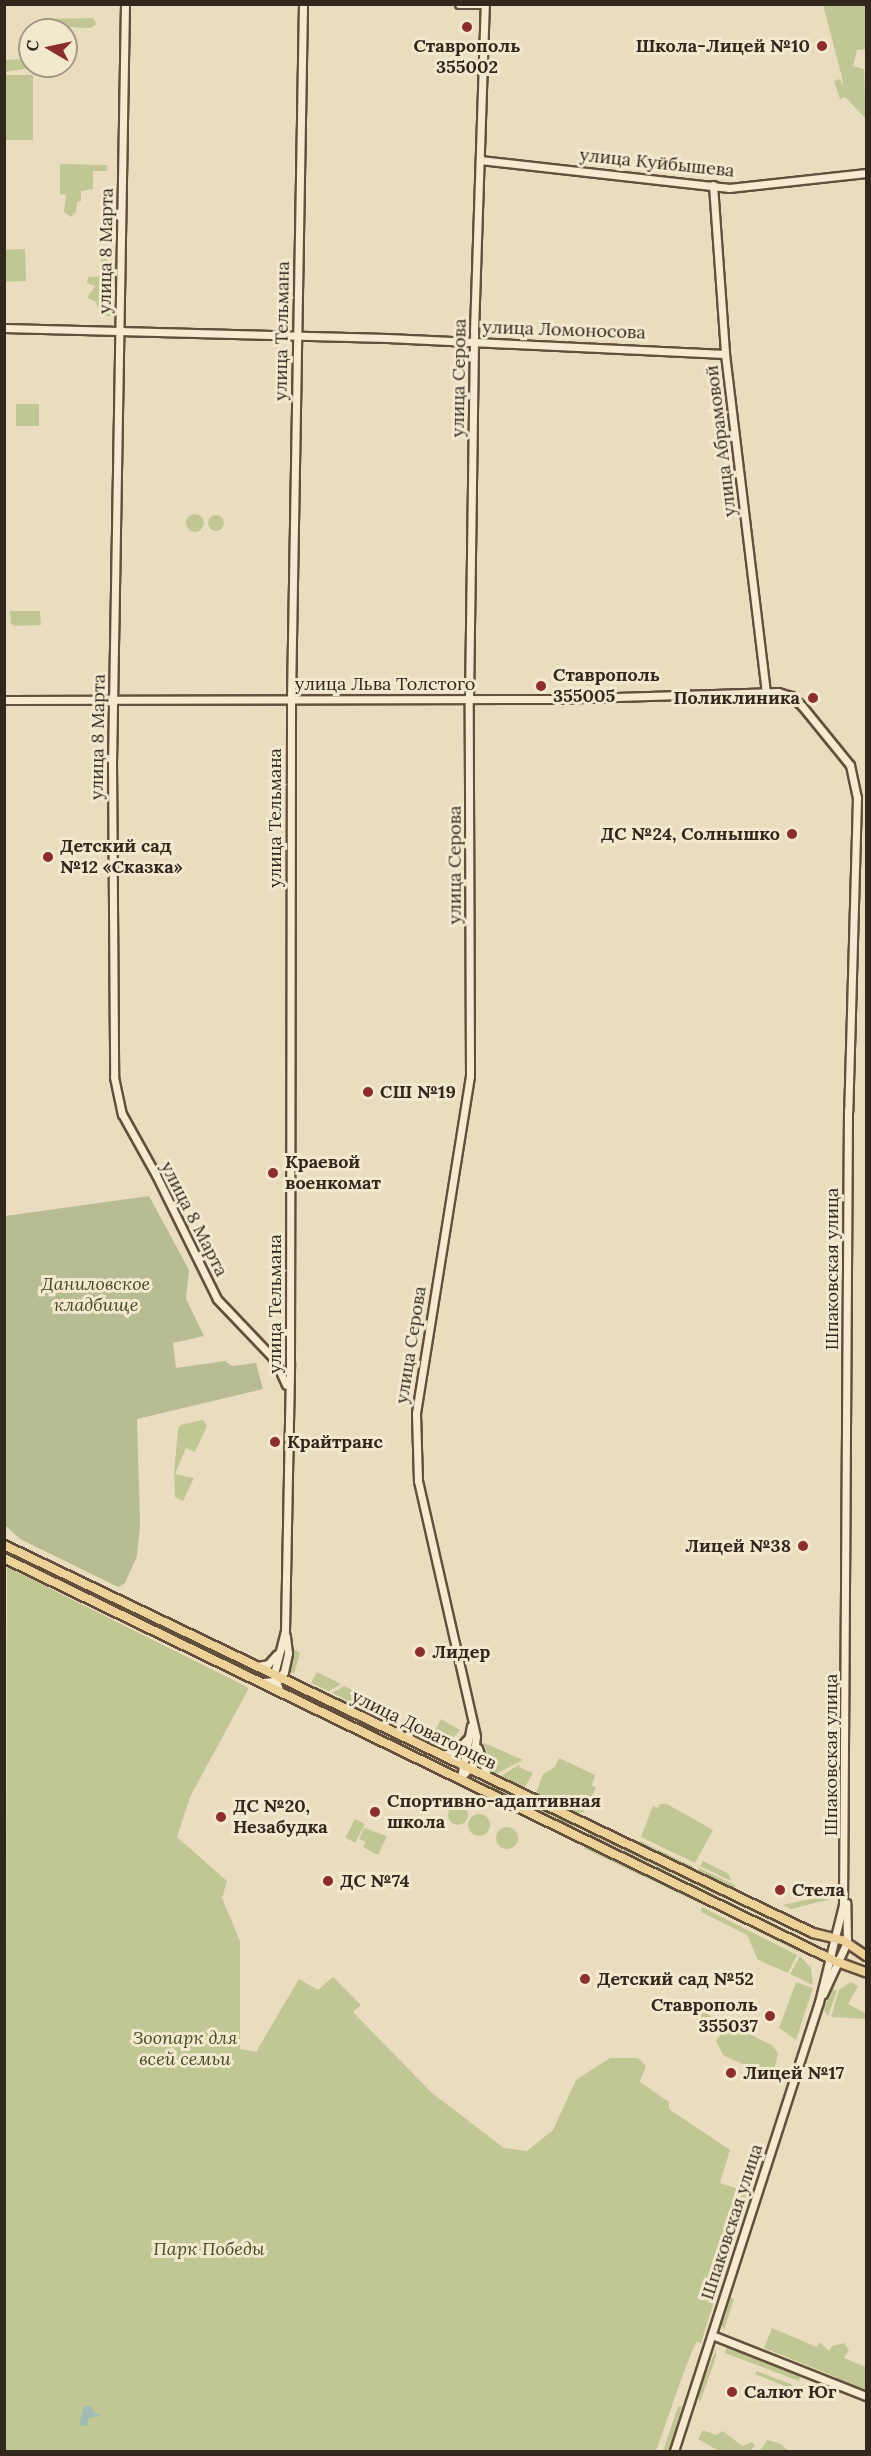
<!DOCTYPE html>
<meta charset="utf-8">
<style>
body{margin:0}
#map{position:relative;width:871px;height:2456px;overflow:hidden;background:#eaddbf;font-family:Lora,serif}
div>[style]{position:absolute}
.green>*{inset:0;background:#c1c794;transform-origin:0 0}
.round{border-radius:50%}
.cemetery>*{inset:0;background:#b7bc93}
.water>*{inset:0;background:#a2bcb4}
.roads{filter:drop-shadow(2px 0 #63503c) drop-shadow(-2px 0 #63503c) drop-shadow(0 2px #63503c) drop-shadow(0 -2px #63503c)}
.secondary>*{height:7px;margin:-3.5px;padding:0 3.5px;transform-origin:3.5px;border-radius:3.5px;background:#f6ebd1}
.primary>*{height:8px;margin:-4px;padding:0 4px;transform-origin:4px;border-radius:4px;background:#ecd298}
.dots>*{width:16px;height:16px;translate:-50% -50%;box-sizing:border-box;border:3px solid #f2e8ce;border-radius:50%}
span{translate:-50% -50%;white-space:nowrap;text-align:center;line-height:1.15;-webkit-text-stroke:6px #f2e8ce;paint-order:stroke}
.poi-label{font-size:18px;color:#32271c;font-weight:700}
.right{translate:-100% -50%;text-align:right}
.left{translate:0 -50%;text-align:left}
.street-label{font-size:18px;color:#32271c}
.park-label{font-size:18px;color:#434d24;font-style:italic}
.frame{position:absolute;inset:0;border:6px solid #32271c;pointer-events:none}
.north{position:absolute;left:18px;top:18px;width:60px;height:60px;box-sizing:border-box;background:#f2e8ce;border:2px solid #a59b87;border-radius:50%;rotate:279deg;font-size:16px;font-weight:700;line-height:24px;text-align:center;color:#32271c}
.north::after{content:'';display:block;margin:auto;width:21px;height:27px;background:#8c2d2e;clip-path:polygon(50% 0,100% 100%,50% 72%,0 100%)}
</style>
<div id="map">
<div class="green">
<div style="clip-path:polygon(823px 5px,866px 5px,866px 49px,857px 50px,853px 66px,864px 69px,866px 119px,845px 97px,840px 99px,834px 81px,840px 79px,843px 86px,842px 77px)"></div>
<div style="clip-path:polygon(93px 18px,97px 24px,91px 28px,44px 26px,48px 19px)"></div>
<div style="clip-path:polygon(21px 36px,30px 38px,30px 66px,36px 67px,5px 72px,5px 60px,20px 59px)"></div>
<div style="left:5px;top:75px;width:28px;height:65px"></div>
<div style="clip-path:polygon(60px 164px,107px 165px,107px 171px,93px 171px,93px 189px,81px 191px,81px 201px,77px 202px,76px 212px,71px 217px,64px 212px,66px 195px,60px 194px)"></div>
<div style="left:25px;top:249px;width:32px;height:20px;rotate:88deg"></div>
<div style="clip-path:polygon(101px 256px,111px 256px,116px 267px,112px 316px,102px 316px,95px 301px,87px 298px,95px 286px,87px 283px,88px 277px,101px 276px)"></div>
<div style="left:16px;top:404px;width:23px;height:22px"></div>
<div class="round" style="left:186px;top:514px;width:18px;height:18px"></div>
<div class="round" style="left:208px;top:515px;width:16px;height:16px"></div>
<div style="clip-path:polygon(10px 611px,40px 611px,41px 625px,16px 626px,11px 624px)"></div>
<div style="clip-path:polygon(203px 1420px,207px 1426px,195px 1452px,186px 1448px,175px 1474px,194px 1478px,183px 1501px,175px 1497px,174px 1473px,178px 1429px,180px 1425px)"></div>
<div style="left:4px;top:1549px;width:280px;height:4px;rotate:26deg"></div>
<div style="clip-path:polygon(7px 1567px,249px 1688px,190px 1797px,177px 1837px,227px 1881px,222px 1898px,240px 1941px,240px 2049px,256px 2052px,299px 1979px,318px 1990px,333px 1977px,361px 2005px,353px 2012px,432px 2093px,504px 2148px,527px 2151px,553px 2130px,576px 2080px,610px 2058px,638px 2058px,646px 2066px,640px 2082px,669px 2102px,669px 2109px,730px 2150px,720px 2183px,748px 2192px,701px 2343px,696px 2342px,685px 2369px,656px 2451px,5px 2451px)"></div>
<div style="clip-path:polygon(292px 1648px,300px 1653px,294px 1674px,291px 1672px)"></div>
<div style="clip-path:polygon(317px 1672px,341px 1684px,329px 1691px,311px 1683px)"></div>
<div style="clip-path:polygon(290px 1675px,418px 1737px,417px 1740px,295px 1682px)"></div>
<div style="clip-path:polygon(344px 1686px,390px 1708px,385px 1719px,332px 1693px)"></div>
<div style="left:338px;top:1710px;width:116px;height:3px;rotate:25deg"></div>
<div style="clip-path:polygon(389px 1715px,424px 1731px,421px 1736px,387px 1719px)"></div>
<div style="clip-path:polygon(441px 1719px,460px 1730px,446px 1746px,431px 1738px)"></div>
<div style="clip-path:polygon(484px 1743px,523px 1760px,494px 1775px)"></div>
<div style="clip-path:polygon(559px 1758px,595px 1775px,592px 1785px,596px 1788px,584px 1812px,578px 1813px,536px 1793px,543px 1774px,555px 1767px)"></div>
<div style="clip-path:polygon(520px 1764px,519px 1767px,533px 1773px,525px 1787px,501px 1776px)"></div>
<div style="clip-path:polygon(485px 1780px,577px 1825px,577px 1828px,483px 1784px)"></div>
<div style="clip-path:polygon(660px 1804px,667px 1804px,713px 1830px,695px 1863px,641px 1837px,653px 1806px,658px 1808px)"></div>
<div class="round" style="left:448px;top:1805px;width:20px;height:20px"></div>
<div class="round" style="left:468px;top:1814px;width:22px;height:22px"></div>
<div style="left:355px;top:1819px;width:11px;height:21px;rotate:27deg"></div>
<div class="round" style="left:496px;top:1827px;width:22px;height:22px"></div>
<div style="clip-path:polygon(364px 1828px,387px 1836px,378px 1855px,363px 1847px,366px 1842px,359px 1839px)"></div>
<div style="clip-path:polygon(590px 1831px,814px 1938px,814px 1941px,588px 1834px)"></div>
<div style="clip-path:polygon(640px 1841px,694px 1867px,690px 1870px,639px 1846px)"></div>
<div style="clip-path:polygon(590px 1846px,698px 1898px,699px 1903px,583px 1848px)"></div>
<div style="clip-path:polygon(703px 1861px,729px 1874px,731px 1881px,700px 1866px)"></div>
<div style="clip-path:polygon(699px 1868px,735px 1885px,735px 1887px,731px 1889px,699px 1874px)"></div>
<div style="clip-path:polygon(833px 1887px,831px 1899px,791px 1909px,783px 1905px,815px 1898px,813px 1888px)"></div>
<div style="clip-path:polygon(705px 1903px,713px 1905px,799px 1949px,798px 1952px)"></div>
<div style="clip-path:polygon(702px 1907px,797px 1955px,788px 1973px,758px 1960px,747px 1935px,701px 1912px)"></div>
<div style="clip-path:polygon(800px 1956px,811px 1968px,813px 1985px,790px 1974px)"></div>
<div style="clip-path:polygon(796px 1982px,813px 1988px,796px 2040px,779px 2028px)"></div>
<div style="clip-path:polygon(851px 1982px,858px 1986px,848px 2004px,866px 2014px,866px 2019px,831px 2017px,839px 1990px)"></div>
<div style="clip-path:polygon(832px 1988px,837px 1991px,828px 2016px,824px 2010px)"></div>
<div style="clip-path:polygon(703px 2012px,772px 2045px,778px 2053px,775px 2067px,759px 2072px,723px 2055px,716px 2041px,724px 2029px,700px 2018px)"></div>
<div style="clip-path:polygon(730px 2297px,734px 2299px,724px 2330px,721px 2324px)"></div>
<div style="clip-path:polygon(772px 2328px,817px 2347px,820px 2342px,829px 2351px,832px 2346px,844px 2343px,849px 2350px,844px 2358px,866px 2367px,866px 2389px,839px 2382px,836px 2377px,764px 2348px)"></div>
<div style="clip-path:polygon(727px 2346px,800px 2376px,799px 2381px,725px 2353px)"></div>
<div style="clip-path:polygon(716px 2349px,716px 2357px,700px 2402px,698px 2395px)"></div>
<div style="clip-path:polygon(757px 2371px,793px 2385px,793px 2390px,789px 2393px,787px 2387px,755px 2374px)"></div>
<div style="clip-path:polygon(682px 2406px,670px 2451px,663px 2451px,678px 2407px)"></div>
<div style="clip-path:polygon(703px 2430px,716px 2435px,723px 2431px,742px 2446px,752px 2442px,755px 2445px,751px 2451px,719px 2451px,698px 2439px)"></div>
<div style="clip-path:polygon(767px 2440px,781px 2444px,788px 2451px,760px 2451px)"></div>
</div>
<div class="cemetery">
<div style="clip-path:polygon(149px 1196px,189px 1270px,186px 1299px,204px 1336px,173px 1343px,176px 1368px,225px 1361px,232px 1366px,256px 1363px,263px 1389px,137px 1419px,140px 1524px,137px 1556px,125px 1583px,118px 1587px,20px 1539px,5px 1525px,5px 1216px)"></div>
</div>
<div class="water">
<div style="clip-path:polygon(84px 2406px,91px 2406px,95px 2413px,102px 2415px,89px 2418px,87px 2426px,79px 2425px)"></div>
</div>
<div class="roads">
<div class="secondary">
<div style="left:125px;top:4px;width:758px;rotate:90.98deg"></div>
<div style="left:112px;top:762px;width:315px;rotate:89.6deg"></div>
<div style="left:114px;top:1077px;width:38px;rotate:78deg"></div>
<div style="left:122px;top:1114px;width:70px;rotate:60.9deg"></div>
<div style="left:156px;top:1175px;width:138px;rotate:63.8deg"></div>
<div style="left:217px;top:1299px;width:84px;rotate:46.4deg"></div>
<div style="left:275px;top:1360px;width:27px;rotate:66deg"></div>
<div style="left:459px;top:4px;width:21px"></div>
<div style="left:480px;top:160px;width:251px;rotate:6.4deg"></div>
<div style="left:729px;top:188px;width:138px;rotate:-6.2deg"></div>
<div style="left:713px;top:185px;width:169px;rotate:85.9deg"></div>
<div style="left:725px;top:354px;width:340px;rotate:83.1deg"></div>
<div style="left:4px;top:328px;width:383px;rotate:1.5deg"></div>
<div style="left:387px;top:338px;width:338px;rotate:2.7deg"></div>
<div style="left:4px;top:700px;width:548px;rotate:-0.1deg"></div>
<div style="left:552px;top:699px;width:226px;rotate:-1.8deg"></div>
<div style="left:778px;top:692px;width:14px;rotate:17deg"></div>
<div style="left:791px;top:696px;width:15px;rotate:42deg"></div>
<div style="left:802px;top:706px;width:76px;rotate:50.9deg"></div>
<div style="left:850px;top:765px;width:34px;rotate:78deg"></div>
<div style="left:857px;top:798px;width:313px;rotate:91.6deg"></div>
<div style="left:848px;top:1111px;width:794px;rotate:90.36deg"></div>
<div style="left:843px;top:1905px;width:100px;rotate:103.9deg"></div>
<div style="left:819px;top:2002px;width:473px;rotate:107.9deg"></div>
<div style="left:257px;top:1666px;width:11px;rotate:-10deg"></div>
<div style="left:268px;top:1664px;width:13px;rotate:-48deg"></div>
<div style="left:263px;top:1682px;width:11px;rotate:-5deg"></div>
<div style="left:274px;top:1681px;width:13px;rotate:-42deg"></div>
<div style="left:284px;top:1672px;width:19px;rotate:-78deg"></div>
<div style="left:288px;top:1653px;width:17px;rotate:-97deg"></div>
<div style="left:279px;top:1690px;width:17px;rotate:-107deg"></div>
<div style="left:274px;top:1674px;width:44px;rotate:-75.7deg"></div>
<div style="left:285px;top:1631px;width:268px;rotate:-88.9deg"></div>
<div style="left:290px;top:1363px;width:665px;rotate:-89.91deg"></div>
<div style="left:291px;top:698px;width:694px;rotate:-89.01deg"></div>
<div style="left:478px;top:1748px;width:29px;rotate:72deg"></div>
<div style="left:442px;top:1755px;width:13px;rotate:-13deg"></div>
<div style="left:455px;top:1752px;width:18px;rotate:-47deg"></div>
<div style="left:461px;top:1777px;width:18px;rotate:-47deg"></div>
<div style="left:473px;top:1764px;width:28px;rotate:-84deg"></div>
<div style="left:476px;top:1736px;width:262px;rotate:-102.8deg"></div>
<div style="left:418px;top:1481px;width:68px;rotate:-91.7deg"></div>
<div style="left:416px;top:1413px;width:341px;rotate:-80.9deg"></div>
<div style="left:470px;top:1076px;width:377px;rotate:-90.2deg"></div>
<div style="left:469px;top:699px;width:368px;rotate:-89.2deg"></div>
<div style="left:474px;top:331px;width:327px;rotate:-88.1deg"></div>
<div style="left:461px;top:1777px;width:52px;rotate:-78.9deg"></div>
<div style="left:823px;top:1994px;width:57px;rotate:-65.2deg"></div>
<div style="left:847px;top:1942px;width:39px;rotate:-91deg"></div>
<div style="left:712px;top:2335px;width:166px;rotate:21.6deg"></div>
</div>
<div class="primary">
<div style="left:4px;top:1545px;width:897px;rotate:25.62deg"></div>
<div style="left:813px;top:1933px;width:32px;rotate:14deg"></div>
<div style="left:844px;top:1941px;width:27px;rotate:34deg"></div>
<div style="left:4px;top:1558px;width:924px;rotate:25.87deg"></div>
<div style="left:835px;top:1961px;width:33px;rotate:20deg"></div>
</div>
</div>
<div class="dots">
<div style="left:467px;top:27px;background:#8c2d2e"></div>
<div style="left:822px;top:46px;background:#8c2d2e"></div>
<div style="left:541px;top:686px;background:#8c2d2e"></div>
<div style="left:813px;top:698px;background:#8c2d2e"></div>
<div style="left:792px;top:834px;background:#8c2d2e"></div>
<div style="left:48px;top:857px;background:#8c2d2e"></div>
<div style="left:368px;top:1092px;background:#8c2d2e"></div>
<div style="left:273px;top:1173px;background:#8c2d2e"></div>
<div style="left:275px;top:1442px;background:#8c2d2e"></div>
<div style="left:803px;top:1546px;background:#8c2d2e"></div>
<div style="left:420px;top:1652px;background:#8c2d2e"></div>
<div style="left:375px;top:1812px;background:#8c2d2e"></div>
<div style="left:221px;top:1817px;background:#8c2d2e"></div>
<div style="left:328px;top:1881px;background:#8c2d2e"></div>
<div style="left:780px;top:1890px;background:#8c2d2e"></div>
<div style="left:585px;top:1979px;background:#8c2d2e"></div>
<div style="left:770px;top:2016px;background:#8c2d2e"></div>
<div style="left:731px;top:2073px;background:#8c2d2e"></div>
<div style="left:732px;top:2392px;background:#8c2d2e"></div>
</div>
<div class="poi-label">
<span class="right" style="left:810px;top:46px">Школа-Лицей №10</span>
<span style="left:467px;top:57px">Ставрополь<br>355002</span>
<span class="left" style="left:553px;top:686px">Ставрополь<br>355005</span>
<span class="right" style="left:800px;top:698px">Поликлиника</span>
<span class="right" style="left:780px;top:834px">ДС №24, Солнышко</span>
<span class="left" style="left:60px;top:857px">Детский сад<br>№12 «Сказка»</span>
<span class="left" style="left:380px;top:1092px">СШ №19</span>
<span class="left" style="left:285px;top:1173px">Краевой<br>военкомат</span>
<span class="left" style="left:287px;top:1442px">Крайтранс</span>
<span class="right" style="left:791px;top:1546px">Лицей №38</span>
<span class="left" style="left:432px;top:1652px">Лидер</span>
<span class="left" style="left:387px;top:1812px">Спортивно-адаптивная<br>школа</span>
<span class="left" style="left:233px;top:1817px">ДС №20,<br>Незабудка</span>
<span class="left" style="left:340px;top:1881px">ДС №74</span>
<span class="left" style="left:792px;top:1890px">Стела</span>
<span class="left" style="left:597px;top:1979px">Детский сад №52</span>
<span class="right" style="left:758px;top:2016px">Ставрополь<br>355037</span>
<span class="left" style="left:743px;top:2073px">Лицей №17</span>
<span class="left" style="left:744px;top:2392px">Салют Юг</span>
</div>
<div class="street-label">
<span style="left:657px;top:163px;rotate:6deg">улица Куйбышева</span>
<span style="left:106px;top:251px;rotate:-89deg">улица 8 Марта</span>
<span style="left:564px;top:330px;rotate:2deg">улица Ломоносова</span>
<span style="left:282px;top:331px;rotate:-89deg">улица Тельмана</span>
<span style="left:459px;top:378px;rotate:-89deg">улица Серова</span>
<span style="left:721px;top:441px;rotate:-97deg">улица Абрамовой</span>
<span style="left:385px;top:684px">улица Льва Толстого</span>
<span style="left:98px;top:737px;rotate:-89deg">улица 8 Марта</span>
<span style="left:275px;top:818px;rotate:-90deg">улица Тельмана</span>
<span style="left:455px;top:865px;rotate:-90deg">улица Серова</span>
<span style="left:194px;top:1219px;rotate:63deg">улица 8 Марта</span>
<span style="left:832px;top:1269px;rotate:-90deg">Шпаковская улица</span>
<span style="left:275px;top:1304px;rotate:-90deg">улица Тельмана</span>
<span style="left:411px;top:1345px;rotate:-81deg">улица Серова</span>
<span style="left:424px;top:1730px;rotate:26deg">улица Доваторцев</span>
<span style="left:831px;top:1755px;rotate:-90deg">Шпаковская улица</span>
<span style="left:732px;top:2222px;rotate:-72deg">Шпаковская улица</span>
</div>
<div class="park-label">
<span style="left:96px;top:1295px">Даниловское<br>кладбище</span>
<span style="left:185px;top:2049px">Зоопарк для<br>всей семьи</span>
<span style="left:209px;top:2249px">Парк Победы</span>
</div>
<div class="frame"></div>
<div class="north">С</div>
</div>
